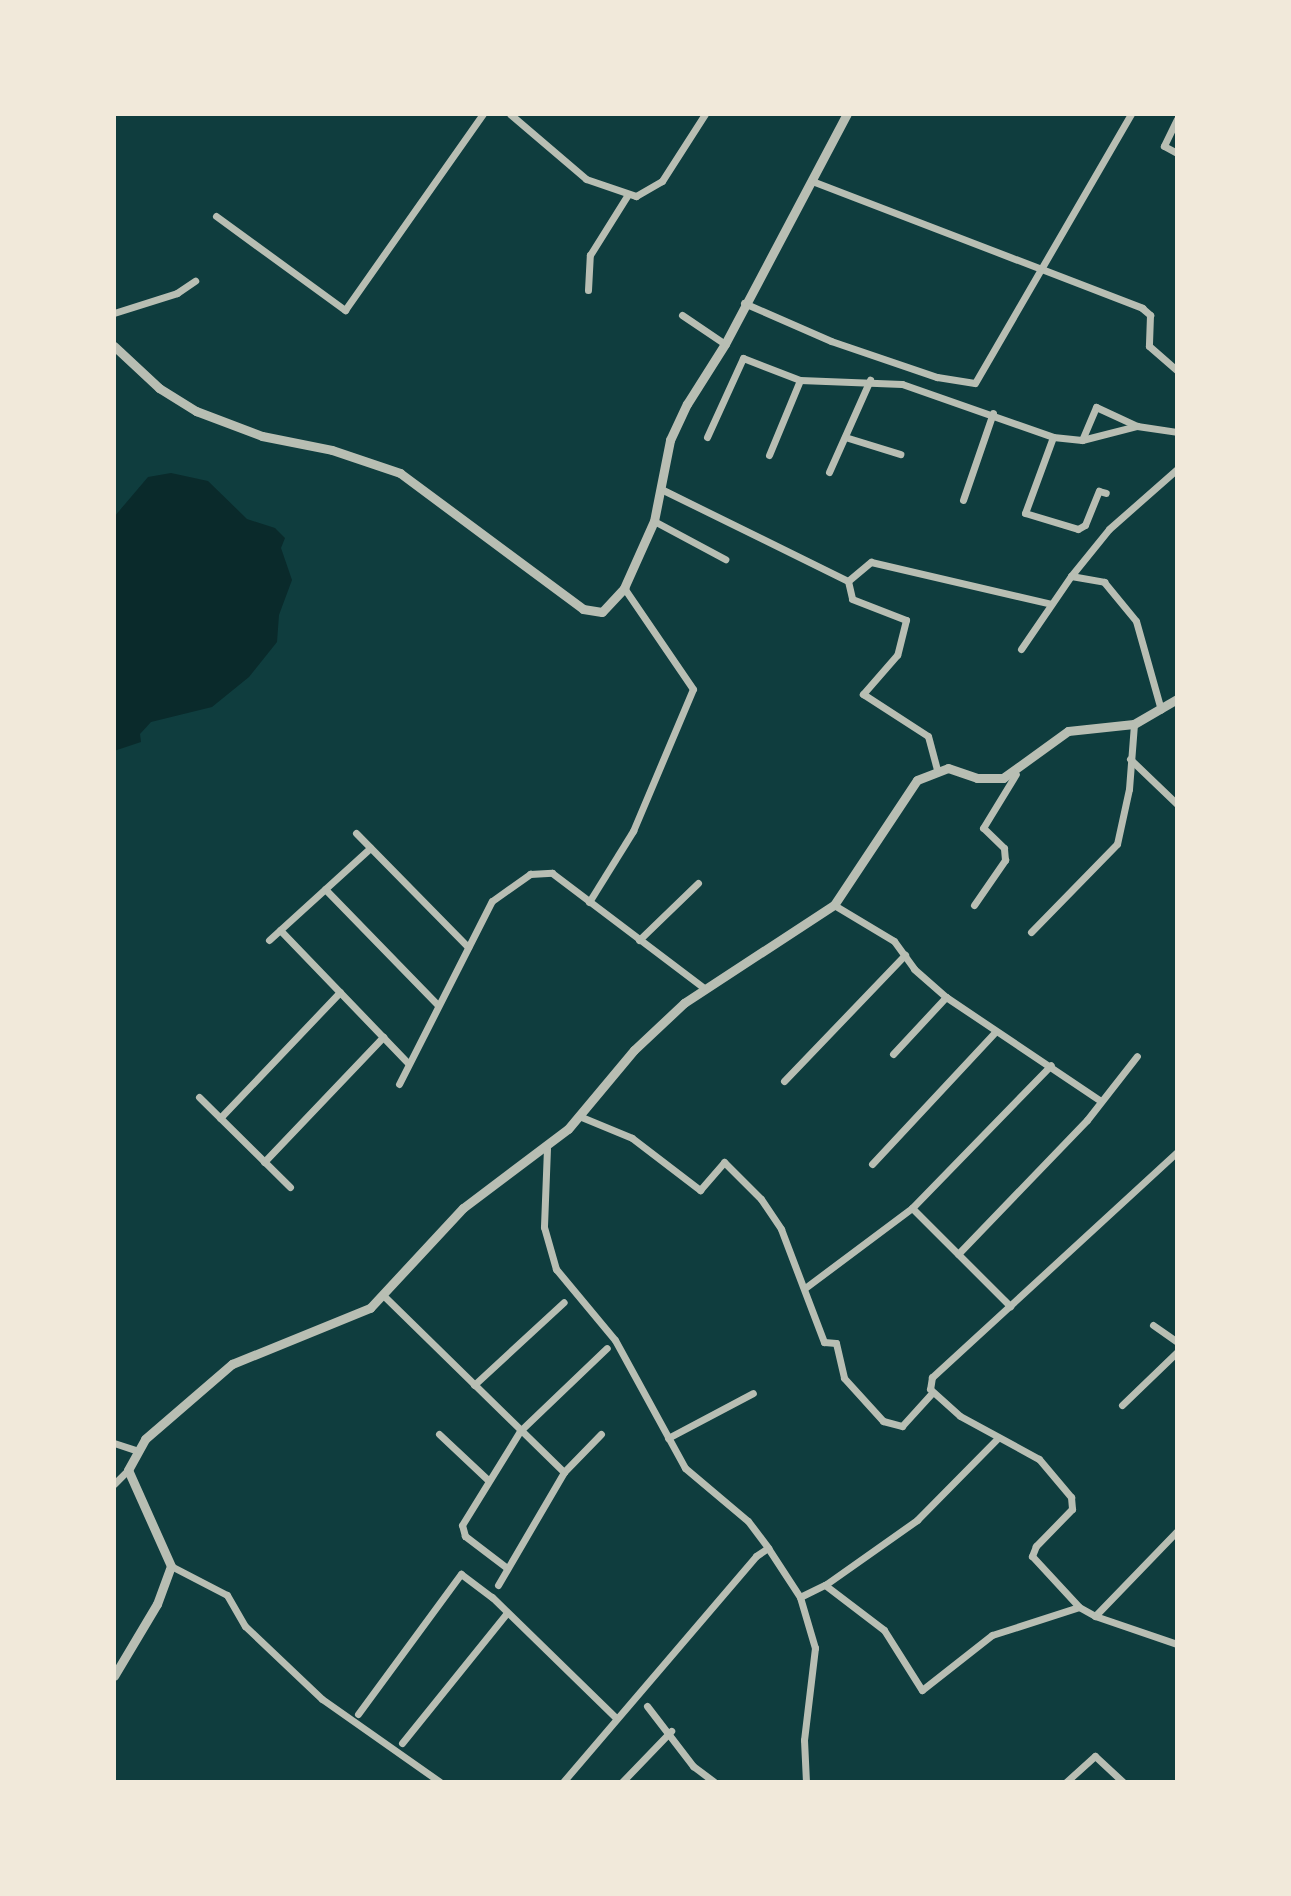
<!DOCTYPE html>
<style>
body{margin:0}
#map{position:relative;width:1291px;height:1896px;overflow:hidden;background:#0f3d3e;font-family:Ubuntu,sans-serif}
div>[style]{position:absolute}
.water>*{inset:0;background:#0a2a2b}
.minor>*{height:7px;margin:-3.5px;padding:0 3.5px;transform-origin:3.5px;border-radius:3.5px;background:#b8beb3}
.tertiary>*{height:9px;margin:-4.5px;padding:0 4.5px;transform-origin:4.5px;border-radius:4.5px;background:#b8beb3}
span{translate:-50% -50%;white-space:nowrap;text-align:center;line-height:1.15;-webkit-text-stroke:6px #f1e9da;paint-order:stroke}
.frame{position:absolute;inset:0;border:116px solid #f1e9da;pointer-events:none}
</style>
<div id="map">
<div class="water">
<div style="clip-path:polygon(171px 473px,208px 481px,247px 519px,275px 528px,285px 538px,281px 548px,292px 580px,279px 615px,277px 642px,249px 677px,212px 707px,151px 722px,140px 734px,141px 742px,114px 751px,114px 517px,148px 477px)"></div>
</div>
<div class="minor">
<div style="left:510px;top:114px;width:100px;rotate:40.5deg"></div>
<div style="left:586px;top:179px;width:53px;rotate:18.8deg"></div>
<div style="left:636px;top:196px;width:30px;rotate:-30deg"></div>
<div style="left:662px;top:181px;width:80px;rotate:-57.3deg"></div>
<div style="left:1177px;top:119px;width:30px;rotate:116deg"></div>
<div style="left:1164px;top:146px;width:15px;rotate:28deg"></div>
<div style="left:812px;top:181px;width:354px;rotate:21deg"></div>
<div style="left:1142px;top:308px;width:11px;rotate:41deg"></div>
<div style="left:1150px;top:315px;width:31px;rotate:92deg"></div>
<div style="left:1149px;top:346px;width:37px;rotate:41deg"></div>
<div style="left:216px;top:216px;width:160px;rotate:36.1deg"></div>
<div style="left:345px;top:310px;width:240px;rotate:-54.9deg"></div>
<div style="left:588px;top:290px;width:35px;rotate:-87deg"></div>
<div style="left:590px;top:255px;width:70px;rotate:-57.9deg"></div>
<div style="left:744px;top:303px;width:95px;rotate:23.6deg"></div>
<div style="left:831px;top:341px;width:112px;rotate:18.8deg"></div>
<div style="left:937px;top:377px;width:38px;rotate:9deg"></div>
<div style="left:975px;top:383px;width:311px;rotate:-59.9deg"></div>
<div style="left:114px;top:313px;width:66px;rotate:-17.6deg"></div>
<div style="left:177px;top:293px;width:22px;rotate:-34deg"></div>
<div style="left:682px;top:315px;width:52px;rotate:34deg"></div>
<div style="left:707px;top:437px;width:87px;rotate:-65.5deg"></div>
<div style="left:743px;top:358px;width:61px;rotate:21.1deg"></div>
<div style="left:800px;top:380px;width:102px;rotate:2.2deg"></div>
<div style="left:902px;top:384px;width:160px;rotate:19.3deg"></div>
<div style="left:1053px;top:437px;width:29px;rotate:6deg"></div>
<div style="left:1082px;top:440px;width:57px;rotate:-14.3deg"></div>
<div style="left:1137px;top:426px;width:40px;rotate:8.5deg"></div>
<div style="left:845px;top:437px;width:58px;rotate:17.2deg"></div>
<div style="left:1053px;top:437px;width:81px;rotate:110.2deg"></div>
<div style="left:1025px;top:513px;width:55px;rotate:16.8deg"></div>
<div style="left:1078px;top:529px;width:8px;rotate:-30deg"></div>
<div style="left:1085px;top:525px;width:37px;rotate:-68deg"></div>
<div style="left:1099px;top:491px;width:7px;rotate:16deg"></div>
<div style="left:1082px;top:440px;width:36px;rotate:-67deg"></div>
<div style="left:1096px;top:407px;width:45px;rotate:24.9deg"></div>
<div style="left:769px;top:455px;width:81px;rotate:-67.5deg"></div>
<div style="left:829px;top:472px;width:101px;rotate:-66deg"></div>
<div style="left:661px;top:489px;width:208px;rotate:26.2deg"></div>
<div style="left:848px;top:581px;width:30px;rotate:-40deg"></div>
<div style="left:871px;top:562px;width:185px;rotate:13.1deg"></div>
<div style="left:963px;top:500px;width:92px;rotate:-71deg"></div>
<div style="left:654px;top:521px;width:81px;rotate:28.2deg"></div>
<div style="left:1071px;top:576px;width:60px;rotate:-51deg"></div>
<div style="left:1109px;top:529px;width:91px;rotate:-41.4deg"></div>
<div style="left:848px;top:581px;width:18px;rotate:77deg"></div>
<div style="left:852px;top:599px;width:58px;rotate:21.3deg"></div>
<div style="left:906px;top:620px;width:36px;rotate:104deg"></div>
<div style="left:897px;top:655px;width:52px;rotate:131.1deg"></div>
<div style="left:863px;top:694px;width:77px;rotate:32.9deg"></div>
<div style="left:928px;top:736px;width:35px;rotate:75deg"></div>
<div style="left:1021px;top:649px;width:88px;rotate:-55.6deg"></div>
<div style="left:1071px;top:576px;width:34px;rotate:10deg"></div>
<div style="left:1104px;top:582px;width:50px;rotate:50.6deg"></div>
<div style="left:1136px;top:621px;width:92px;rotate:74.3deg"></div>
<div style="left:1130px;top:759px;width:65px;rotate:43.8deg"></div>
<div style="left:356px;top:833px;width:160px;rotate:45.5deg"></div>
<div style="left:325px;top:889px;width:162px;rotate:45.8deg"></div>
<div style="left:589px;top:902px;width:84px;rotate:-58.2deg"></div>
<div style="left:633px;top:831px;width:154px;rotate:-67.1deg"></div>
<div style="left:693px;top:689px;width:122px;rotate:-124.3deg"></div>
<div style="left:834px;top:905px;width:70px;rotate:31deg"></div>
<div style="left:894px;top:941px;width:34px;rotate:54deg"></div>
<div style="left:914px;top:969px;width:43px;rotate:41.2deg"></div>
<div style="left:946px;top:997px;width:184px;rotate:33.9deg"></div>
<div style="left:974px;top:905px;width:55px;rotate:-55.4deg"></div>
<div style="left:1005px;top:860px;width:12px;rotate:-95deg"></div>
<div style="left:1004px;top:848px;width:29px;rotate:-136deg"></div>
<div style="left:983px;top:828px;width:63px;rotate:-58.6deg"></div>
<div style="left:280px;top:930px;width:185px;rotate:46.1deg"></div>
<div style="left:1031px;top:932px;width:123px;rotate:-45.7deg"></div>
<div style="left:1117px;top:844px;width:56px;rotate:-77.7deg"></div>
<div style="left:1129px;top:789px;width:65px;rotate:-85.6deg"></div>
<div style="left:269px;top:940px;width:137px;rotate:-42.3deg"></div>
<div style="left:639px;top:940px;width:82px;rotate:-44deg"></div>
<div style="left:893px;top:1054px;width:78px;rotate:-47.1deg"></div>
<div style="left:784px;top:1081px;width:175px;rotate:-46.2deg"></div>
<div style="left:399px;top:1084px;width:205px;rotate:-63.1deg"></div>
<div style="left:492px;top:901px;width:47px;rotate:-35.4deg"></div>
<div style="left:530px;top:874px;width:22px;rotate:-3deg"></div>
<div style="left:552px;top:873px;width:191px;rotate:37.1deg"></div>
<div style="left:199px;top:1097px;width:128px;rotate:44.7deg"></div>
<div style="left:579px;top:1116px;width:57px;rotate:22.5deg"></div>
<div style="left:632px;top:1138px;width:86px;rotate:37.4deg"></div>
<div style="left:700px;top:1190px;width:37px;rotate:-49deg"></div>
<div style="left:724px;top:1162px;width:52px;rotate:45deg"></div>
<div style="left:761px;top:1199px;width:36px;rotate:56deg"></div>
<div style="left:781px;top:1229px;width:121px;rotate:69.2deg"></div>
<div style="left:824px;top:1342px;width:12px;rotate:5deg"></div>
<div style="left:836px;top:1343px;width:36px;rotate:77deg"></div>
<div style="left:844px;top:1378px;width:58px;rotate:47.8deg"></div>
<div style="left:883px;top:1421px;width:20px;rotate:15deg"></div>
<div style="left:902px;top:1426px;width:45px;rotate:-47.7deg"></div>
<div style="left:220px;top:1118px;width:174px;rotate:-46.4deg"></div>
<div style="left:547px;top:1148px;width:79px;rotate:92.2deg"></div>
<div style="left:544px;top:1227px;width:44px;rotate:74.1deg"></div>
<div style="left:556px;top:1269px;width:92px;rotate:50.3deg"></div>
<div style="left:615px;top:1340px;width:146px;rotate:61.3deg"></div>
<div style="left:685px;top:1468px;width:82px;rotate:40.1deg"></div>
<div style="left:748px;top:1521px;width:34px;rotate:53deg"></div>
<div style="left:1177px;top:1152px;width:333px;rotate:137.4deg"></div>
<div style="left:932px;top:1377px;width:12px;rotate:99deg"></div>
<div style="left:930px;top:1389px;width:40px;rotate:42deg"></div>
<div style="left:960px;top:1416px;width:90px;rotate:28.6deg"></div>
<div style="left:1039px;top:1459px;width:50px;rotate:49.9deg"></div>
<div style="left:1071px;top:1497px;width:12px;rotate:85deg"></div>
<div style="left:1072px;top:1509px;width:52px;rotate:134.2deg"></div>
<div style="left:1036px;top:1546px;width:11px;rotate:112deg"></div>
<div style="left:1032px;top:1556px;width:69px;rotate:47.3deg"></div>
<div style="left:1079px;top:1607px;width:18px;rotate:29deg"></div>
<div style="left:1095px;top:1616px;width:118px;rotate:-46deg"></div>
<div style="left:264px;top:1162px;width:173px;rotate:-46.4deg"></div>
<div style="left:872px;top:1164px;width:180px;rotate:-47deg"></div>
<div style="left:912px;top:1208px;width:139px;rotate:45deg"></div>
<div style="left:958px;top:1254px;width:186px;rotate:-46.1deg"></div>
<div style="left:1087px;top:1120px;width:81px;rotate:-52deg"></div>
<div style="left:805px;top:1288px;width:134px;rotate:-36.8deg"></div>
<div style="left:912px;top:1208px;width:199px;rotate:-45.8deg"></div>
<div style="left:384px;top:1296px;width:252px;rotate:44.4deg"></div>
<div style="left:1153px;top:1325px;width:29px;rotate:35deg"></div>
<div style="left:474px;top:1385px;width:122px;rotate:-42.7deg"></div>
<div style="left:1122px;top:1405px;width:76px;rotate:-43.9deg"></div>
<div style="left:439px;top:1434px;width:67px;rotate:43.2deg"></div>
<div style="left:668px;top:1438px;width:96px;rotate:-27.9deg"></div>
<div style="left:114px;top:1443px;width:22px;rotate:18deg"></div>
<div style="left:114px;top:1484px;width:20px;rotate:-45deg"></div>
<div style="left:171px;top:1566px;width:63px;rotate:27.4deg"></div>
<div style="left:227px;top:1595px;width:36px;rotate:60deg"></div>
<div style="left:245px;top:1626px;width:106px;rotate:43.5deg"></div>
<div style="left:322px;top:1699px;width:144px;rotate:35.1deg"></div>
<div style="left:507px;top:1568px;width:53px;rotate:-142.7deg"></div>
<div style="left:465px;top:1536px;width:11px;rotate:-105deg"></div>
<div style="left:462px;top:1525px;width:110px;rotate:-58.3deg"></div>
<div style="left:520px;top:1431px;width:120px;rotate:-43.7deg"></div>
<div style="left:498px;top:1585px;width:131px;rotate:-59.7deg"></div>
<div style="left:564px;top:1472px;width:53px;rotate:-45.8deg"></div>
<div style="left:825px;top:1585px;width:74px;rotate:37.3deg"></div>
<div style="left:884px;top:1630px;width:71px;rotate:57.7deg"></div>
<div style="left:922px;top:1690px;width:89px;rotate:-38.2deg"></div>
<div style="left:992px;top:1635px;width:91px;rotate:-17.8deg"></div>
<div style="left:1095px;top:1616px;width:87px;rotate:18.9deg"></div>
<div style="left:647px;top:1706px;width:76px;rotate:52.5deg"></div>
<div style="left:693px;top:1766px;width:26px;rotate:37deg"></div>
<div style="left:358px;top:1714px;width:174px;rotate:-53.7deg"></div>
<div style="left:461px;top:1574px;width:39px;rotate:37deg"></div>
<div style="left:492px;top:1597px;width:173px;rotate:44.3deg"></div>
<div style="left:402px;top:1743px;width:167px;rotate:-51.1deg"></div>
<div style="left:563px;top:1782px;width:297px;rotate:-49.5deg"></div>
<div style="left:756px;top:1556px;width:14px;rotate:-34deg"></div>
<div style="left:768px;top:1548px;width:59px;rotate:56.9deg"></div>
<div style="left:622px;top:1782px;width:71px;rotate:-46.1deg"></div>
<div style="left:806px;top:1782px;width:42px;rotate:-92.7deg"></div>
<div style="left:804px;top:1740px;width:93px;rotate:-83.2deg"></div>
<div style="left:815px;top:1648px;width:53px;rotate:-106.4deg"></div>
<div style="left:800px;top:1597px;width:28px;rotate:-26deg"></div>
<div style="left:825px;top:1585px;width:113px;rotate:-35.2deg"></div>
<div style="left:917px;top:1520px;width:115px;rotate:-45.4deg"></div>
<div style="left:1066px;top:1782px;width:39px;rotate:-42deg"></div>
<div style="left:1095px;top:1756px;width:38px;rotate:43deg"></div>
</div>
<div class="tertiary">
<div style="left:114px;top:346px;width:62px;rotate:43deg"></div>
<div style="left:159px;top:388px;width:44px;rotate:31.9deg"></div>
<div style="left:196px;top:411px;width:71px;rotate:20.7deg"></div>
<div style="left:262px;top:436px;width:71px;rotate:11.3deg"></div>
<div style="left:332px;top:450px;width:72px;rotate:18.7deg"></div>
<div style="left:400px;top:473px;width:228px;rotate:36.6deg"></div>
<div style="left:583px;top:609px;width:19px;rotate:9deg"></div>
<div style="left:602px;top:612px;width:33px;rotate:-47deg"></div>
<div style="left:624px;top:588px;width:73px;rotate:-65.9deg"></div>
<div style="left:654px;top:521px;width:83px;rotate:-78.8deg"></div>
<div style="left:670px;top:440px;width:40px;rotate:-65deg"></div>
<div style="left:687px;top:404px;width:71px;rotate:-57.7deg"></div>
<div style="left:725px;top:344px;width:260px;rotate:-62.1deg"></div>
<div style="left:114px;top:1676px;width:84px;rotate:-59.2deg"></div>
<div style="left:157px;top:1604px;width:40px;rotate:-69.8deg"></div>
<div style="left:171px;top:1566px;width:105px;rotate:-114.1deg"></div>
<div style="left:128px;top:1470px;width:35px;rotate:-61deg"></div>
<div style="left:145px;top:1439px;width:115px;rotate:-40.8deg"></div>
<div style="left:232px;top:1364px;width:149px;rotate:-22.1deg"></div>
<div style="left:370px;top:1308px;width:137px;rotate:-47.1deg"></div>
<div style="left:463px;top:1208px;width:131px;rotate:-37deg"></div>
<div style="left:568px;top:1129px;width:103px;rotate:-50.1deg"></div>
<div style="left:634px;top:1050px;width:69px;rotate:-43.2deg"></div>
<div style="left:684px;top:1003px;width:179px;rotate:-33.2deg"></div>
<div style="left:834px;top:905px;width:150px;rotate:-56.4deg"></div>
<div style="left:917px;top:780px;width:33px;rotate:-21deg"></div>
<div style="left:948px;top:768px;width:31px;rotate:19deg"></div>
<div style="left:977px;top:778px;width:26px"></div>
<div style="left:1003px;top:778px;width:80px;rotate:-35.9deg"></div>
<div style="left:1068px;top:731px;width:66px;rotate:-6.1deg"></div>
<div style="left:1134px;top:724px;width:50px;rotate:-30.2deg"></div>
</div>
<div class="frame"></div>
</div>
